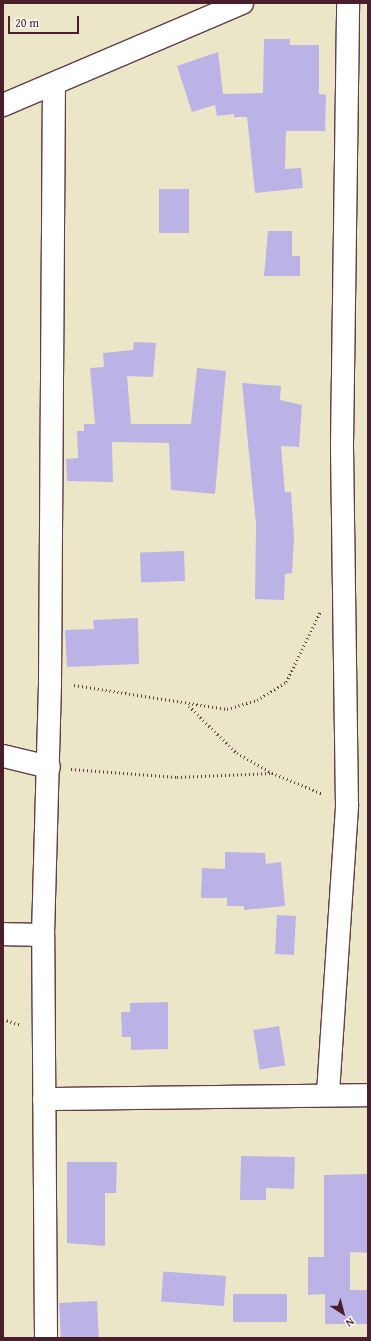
<!DOCTYPE html>
<style>
body{margin:0}
#map{position:relative;width:371px;height:1341px;overflow:hidden;background:#ece6c9;font-family:"Gentium Book Plus",serif}
div>[style]{position:absolute}
.building>*{inset:0;background:#bbb3e5;transform-origin:0 0}
.path>*{height:2.5px;margin-top:-1.25px;transform-origin:0;background:repeating-linear-gradient(90deg,#623d43 0 1px,transparent 0 4px)}
.roads{filter:drop-shadow(1px 0 #623d43) drop-shadow(-1px 0 #623d43) drop-shadow(0 1px #623d43) drop-shadow(0 -1px #623d43)}
.minor>*{height:22px;margin:-11px;padding:0 11px;transform-origin:11px;border-radius:11px;background:#fff}
span{translate:-50% -50%;white-space:nowrap;text-align:center;line-height:1.15;-webkit-text-stroke:3px #fdfcf7;paint-order:stroke}
.frame{position:absolute;inset:0;border:4px solid #4a1f2b;pointer-events:none}
.north{position:absolute;left:323px;top:1293px;width:40px;height:40px;-webkit-text-stroke:3px #fdfcf7;paint-order:stroke;rotate:144deg;font-size:11px;font-weight:700;line-height:16px;text-align:center;color:#4a1f2b}
.north::after{content:'';display:block;margin:auto;width:14px;height:18px;background:#4a1f2b;clip-path:polygon(50% 0,100% 100%,50% 72%,0 100%)}
.scale{position:absolute;left:8px;top:16px;width:71px;height:18px;box-sizing:border-box;border:2px solid #4a1f2b;border-top:0;padding-left:5px;font-size:12px;line-height:14px;white-space:nowrap;color:#4a1f2b;-webkit-text-stroke:3px #fdfcf7;paint-order:stroke}
</style>
<div id="map">
<div class="building">
<div style="clip-path:polygon(264px 39px,290px 39px,290px 45px,319px 45px,319px 94px,326px 95px,325px 131px,286px 131px,285px 169px,301px 168px,303px 188px,255px 193px,247px 117px,234px 117px,234px 114px,217px 116px,215px 105px,192px 112px,177px 66px,218px 52px,223px 94px,263px 93px)"></div>
<div style="left:159px;top:189px;width:30px;height:44px"></div>
<div style="clip-path:polygon(268px 231px,292px 231px,292px 256px,300px 256px,300px 276px,264px 276px)"></div>
<div style="clip-path:polygon(134px 342px,156px 343px,153px 377px,127px 376px,131px 424px,191px 424px,197px 368px,226px 371px,215px 494px,171px 490px,169px 443px,112px 442px,113px 482px,67px 481px,66px 459px,78px 458px,77px 431px,84px 431px,84px 424px,95px 424px,90px 368px,104px 367px,103px 353px,133px 350px)"></div>
<div style="clip-path:polygon(242px 383px,281px 386px,280px 400px,302px 405px,299px 447px,281px 446px,285px 492px,291px 492px,294px 537px,292px 573px,285px 574px,284px 600px,255px 599px,256px 524px)"></div>
<div style="left:184px;top:551px;width:30px;height:44px;rotate:88deg"></div>
<div style="clip-path:polygon(138px 618px,139px 664px,67px 667px,65px 630px,94px 629px,93px 620px)"></div>
<div style="clip-path:polygon(225px 852px,265px 853px,266px 864px,281px 862px,285px 906px,244px 910px,244px 906px,227px 906px,227px 898px,201px 898px,202px 868px,225px 869px)"></div>
<div style="left:277px;top:915px;width:19px;height:39px;rotate:3deg"></div>
<div style="clip-path:polygon(168px 1002px,168px 1049px,131px 1050px,131px 1037px,122px 1037px,121px 1012px,130px 1012px,130px 1003px)"></div>
<div style="left:279px;top:1026px;width:40px;height:26px;rotate:81deg"></div>
<div style="clip-path:polygon(241px 1156px,295px 1157px,294px 1189px,266px 1188px,266px 1200px,240px 1200px)"></div>
<div style="clip-path:polygon(67px 1162px,117px 1162px,116px 1193px,105px 1193px,105px 1246px,67px 1243px)"></div>
<div style="clip-path:polygon(368px 1174px,368px 1253px,350px 1252px,350px 1290px,367px 1290px,368px 1324px,325px 1324px,325px 1294px,308px 1295px,308px 1257px,324px 1257px,324px 1175px)"></div>
<div style="left:226px;top:1276px;width:30px;height:63px;rotate:94deg"></div>
<div style="left:233px;top:1294px;width:54px;height:28px"></div>
<div style="left:97px;top:1301px;width:37px;height:38px;rotate:87deg"></div>
</div>
<div class="path">
<div style="left:74px;top:685px;width:155px;rotate:8.9deg"></div>
<div style="left:227px;top:709px;width:31px;rotate:-17deg"></div>
<div style="left:257px;top:700px;width:34px;rotate:-32deg"></div>
<div style="left:286px;top:682px;width:78px;rotate:-64.1deg"></div>
<div style="left:189px;top:706px;width:67px;rotate:44.4deg"></div>
<div style="left:237px;top:753px;width:40px;rotate:29.7deg"></div>
<div style="left:272px;top:773px;width:55px;rotate:22.4deg"></div>
<div style="left:71px;top:769px;width:106px;rotate:4.3deg"></div>
<div style="left:177px;top:777px;width:95px;rotate:-2.4deg"></div>
<div style="left:3px;top:1019px;width:18px;rotate:19deg"></div>
</div>
<div class="roads">
<div class="minor">
<div style="left:3px;top:105px;width:260px;rotate:-23.1deg"></div>
<div style="left:3px;top:756px;width:47px;rotate:13.4deg"></div>
<div style="left:3px;top:934px;width:40px;rotate:1.4deg"></div>
<div style="left:328px;top:1093px;width:289px;rotate:-86.2deg"></div>
<div style="left:347px;top:805px;width:361px;rotate:-90.8deg"></div>
<div style="left:342px;top:444px;width:441px;rotate:-89.2deg"></div>
<div style="left:44px;top:1099px;width:324px;rotate:-0.7deg"></div>
<div style="left:46px;top:1338px;width:403px;rotate:-90.4deg"></div>
<div style="left:43px;top:935px;width:253px;rotate:-88.4deg"></div>
<div style="left:50px;top:682px;width:596px;rotate:-89.62deg"></div>
</div>
</div>
<div class="frame"></div>
<div class="north">N</div>
<div class="scale">20 m</div>
</div>
